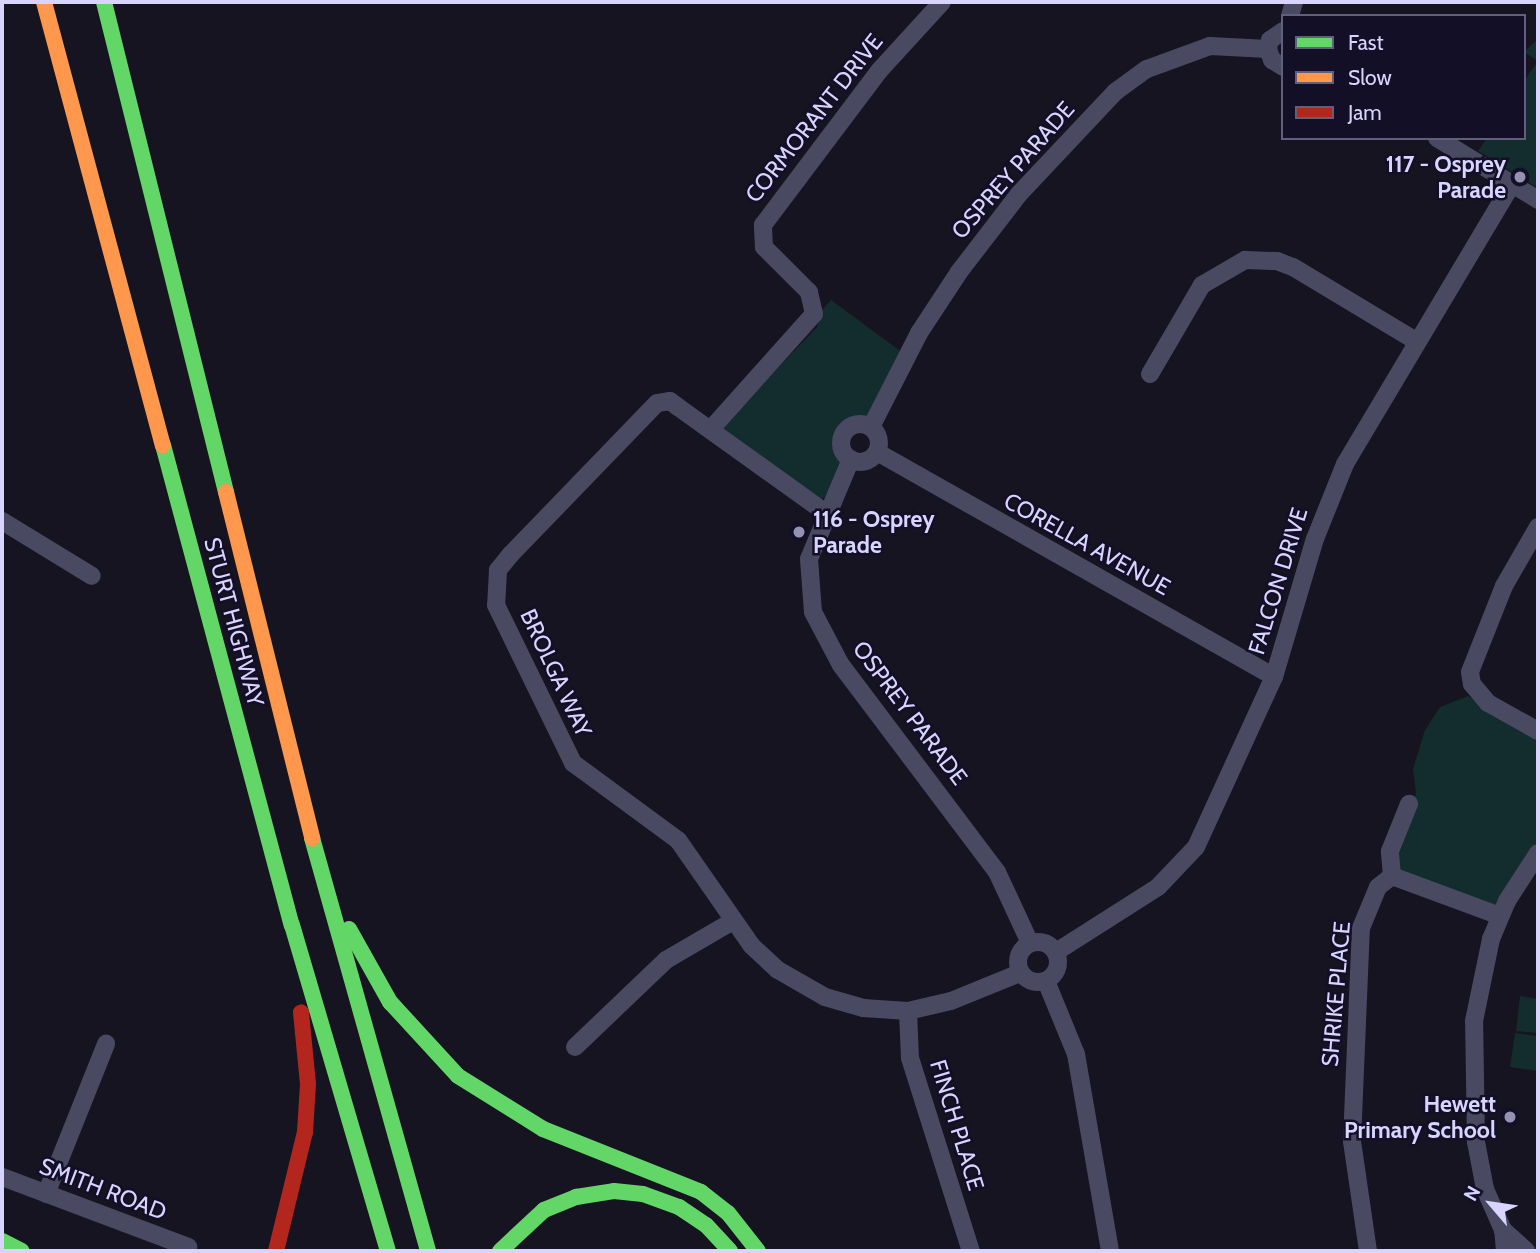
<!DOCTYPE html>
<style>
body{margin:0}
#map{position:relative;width:1540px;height:1253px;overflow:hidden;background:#161421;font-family:Cabin,sans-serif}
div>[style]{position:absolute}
.green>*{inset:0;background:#132c2d}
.street>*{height:18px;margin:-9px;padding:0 9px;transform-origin:9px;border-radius:9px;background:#4a4962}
.street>.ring{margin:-9px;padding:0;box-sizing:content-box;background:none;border:18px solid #4a4962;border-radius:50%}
.fast>*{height:16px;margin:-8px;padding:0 8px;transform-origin:8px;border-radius:8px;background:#63d668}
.slow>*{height:16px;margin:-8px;padding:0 8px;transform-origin:8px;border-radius:8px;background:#ff974d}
.jam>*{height:16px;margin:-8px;padding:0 8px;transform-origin:8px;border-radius:8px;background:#b3261e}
.dots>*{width:19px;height:19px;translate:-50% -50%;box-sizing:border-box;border:4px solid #130f26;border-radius:50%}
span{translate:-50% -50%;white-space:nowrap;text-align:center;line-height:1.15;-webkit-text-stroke:5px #130f26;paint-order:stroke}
.street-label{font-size:23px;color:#d9d4ff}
.poi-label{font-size:23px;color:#d9d4ff;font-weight:700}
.right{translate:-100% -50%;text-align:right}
.left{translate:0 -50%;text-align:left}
.frame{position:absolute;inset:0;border:4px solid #d9d4ff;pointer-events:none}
.legend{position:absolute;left:1281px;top:14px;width:245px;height:126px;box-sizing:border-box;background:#130f26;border:2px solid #625e7d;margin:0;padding:9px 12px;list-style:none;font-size:21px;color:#d9d4ff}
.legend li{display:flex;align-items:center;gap:14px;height:35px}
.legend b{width:35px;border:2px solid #625e7d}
.north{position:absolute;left:1456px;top:1169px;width:70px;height:70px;-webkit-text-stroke:5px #130f26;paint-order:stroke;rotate:299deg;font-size:19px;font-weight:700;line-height:28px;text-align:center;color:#d9d4ff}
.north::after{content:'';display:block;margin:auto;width:24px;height:32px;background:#d9d4ff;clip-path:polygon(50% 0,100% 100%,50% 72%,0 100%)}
</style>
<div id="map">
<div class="green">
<div style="clip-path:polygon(1538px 39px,1538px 188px,1478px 151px,1487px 138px,1524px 138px,1524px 81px,1538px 61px,1524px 52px)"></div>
<div style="clip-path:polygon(831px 300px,903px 353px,867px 418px,849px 421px,839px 430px,836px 442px,843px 459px,829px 494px,822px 499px,723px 431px,726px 422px,817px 327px,821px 311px)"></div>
<div style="clip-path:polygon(1468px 696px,1538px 738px,1538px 840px,1496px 906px,1396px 871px,1395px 860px,1416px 793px,1413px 769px,1425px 730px,1440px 707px)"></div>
<div style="clip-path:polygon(1520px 996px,1538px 999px,1538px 1033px,1516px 1031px)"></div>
<div style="clip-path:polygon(1515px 1033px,1538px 1036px,1538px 1071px,1510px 1067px)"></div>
</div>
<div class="street">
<div style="left:1290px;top:16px;width:15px;rotate:-74deg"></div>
<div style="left:1283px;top:31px;width:16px;rotate:145deg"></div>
<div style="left:1270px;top:40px;width:9px;rotate:103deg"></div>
<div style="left:1268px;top:49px;width:12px;rotate:70deg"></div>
<div style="left:1272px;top:60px;width:13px;rotate:32deg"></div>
<div style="left:1437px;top:138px;width:119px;rotate:31.5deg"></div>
<div style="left:1150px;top:374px;width:103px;rotate:-59.7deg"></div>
<div style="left:1202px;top:285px;width:50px;rotate:-30.2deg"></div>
<div style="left:1245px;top:260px;width:32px;rotate:2deg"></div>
<div style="left:1277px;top:261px;width:17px;rotate:21deg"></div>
<div style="left:1293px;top:267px;width:144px;rotate:31deg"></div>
<div class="ring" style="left:841px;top:424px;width:20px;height:20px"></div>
<div style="left:871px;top:427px;width:106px;rotate:-62.9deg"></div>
<div style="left:919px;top:333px;width:73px;rotate:-56.7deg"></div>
<div style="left:959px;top:272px;width:98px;rotate:-52.4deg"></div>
<div style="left:1019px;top:194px;width:140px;rotate:-46.7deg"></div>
<div style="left:1115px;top:92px;width:39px;rotate:-36deg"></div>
<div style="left:1147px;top:69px;width:67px;rotate:-20.1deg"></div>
<div style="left:1210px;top:46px;width:58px;rotate:3deg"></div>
<div style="left:711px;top:429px;width:154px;rotate:-48.2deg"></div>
<div style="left:814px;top:314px;width:23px;rotate:-103deg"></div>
<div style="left:809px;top:292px;width:64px;rotate:-135deg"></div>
<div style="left:764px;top:247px;width:22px;rotate:-93deg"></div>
<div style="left:763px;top:225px;width:193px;rotate:-53deg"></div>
<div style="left:879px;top:71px;width:93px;rotate:-47.6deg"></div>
<div style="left:877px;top:452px;width:456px;rotate:29.5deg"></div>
<div style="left:851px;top:459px;width:108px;rotate:112.8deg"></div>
<div style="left:809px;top:559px;width:53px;rotate:85.7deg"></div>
<div style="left:813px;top:612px;width:60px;rotate:62.2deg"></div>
<div style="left:841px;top:665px;width:259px;rotate:53deg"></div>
<div style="left:997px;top:872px;width:78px;rotate:65.1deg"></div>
<div style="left:826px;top:513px;width:182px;rotate:-144.4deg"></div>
<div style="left:678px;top:407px;width:10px;rotate:-143deg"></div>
<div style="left:670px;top:401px;width:13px;rotate:171deg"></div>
<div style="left:657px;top:403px;width:210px;rotate:134deg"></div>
<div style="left:511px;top:554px;width:21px;rotate:129deg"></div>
<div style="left:498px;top:570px;width:35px;rotate:93deg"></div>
<div style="left:496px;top:605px;width:176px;rotate:64deg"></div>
<div style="left:573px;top:763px;width:130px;rotate:36.3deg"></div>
<div style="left:678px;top:840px;width:129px;rotate:55.1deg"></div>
<div style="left:752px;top:946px;width:35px;rotate:43deg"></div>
<div style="left:778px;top:970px;width:54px;rotate:29.9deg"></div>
<div style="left:825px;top:997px;width:40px;rotate:16deg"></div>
<div style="left:863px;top:1008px;width:45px;rotate:3.8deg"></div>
<div style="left:908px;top:1011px;width:44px;rotate:-13.1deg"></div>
<div style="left:951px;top:1001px;width:74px;rotate:-22.1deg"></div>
<div style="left:2px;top:521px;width:105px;rotate:31.4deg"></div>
<div style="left:1538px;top:527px;width:68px;rotate:120deg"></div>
<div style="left:1504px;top:586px;width:92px;rotate:111.6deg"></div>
<div style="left:1470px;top:672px;width:12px;rotate:81deg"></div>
<div style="left:1472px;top:684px;width:25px;rotate:50deg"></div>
<div style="left:1488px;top:703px;width:57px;rotate:29.2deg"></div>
<div style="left:1392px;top:876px;width:25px;rotate:-95deg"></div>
<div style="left:1390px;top:851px;width:51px;rotate:-68deg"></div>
<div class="ring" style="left:1018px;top:942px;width:22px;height:22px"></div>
<div style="left:1056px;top:952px;width:121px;rotate:-32.5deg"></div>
<div style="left:1158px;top:887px;width:55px;rotate:-46.5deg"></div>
<div style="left:1196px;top:847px;width:187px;rotate:-65.4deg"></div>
<div style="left:1274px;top:677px;width:144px;rotate:-73.5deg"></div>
<div style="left:1315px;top:539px;width:81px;rotate:-68.2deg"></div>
<div style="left:1345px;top:464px;width:325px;rotate:-59.2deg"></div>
<div style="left:1046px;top:981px;width:79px;rotate:67.7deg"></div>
<div style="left:1076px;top:1054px;width:200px;rotate:80.2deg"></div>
<div style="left:908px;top:1011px;width:47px;rotate:87.6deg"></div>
<div style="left:910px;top:1058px;width:202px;rotate:72.5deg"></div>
<div style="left:575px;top:1047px;width:126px;rotate:-43.7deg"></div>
<div style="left:666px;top:960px;width:78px;rotate:-30.2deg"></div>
<div style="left:2px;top:1177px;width:199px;rotate:20.6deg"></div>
<div style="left:46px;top:1194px;width:162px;rotate:-68.2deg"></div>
<div style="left:1503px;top:1230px;width:31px;rotate:42deg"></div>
<div style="left:1368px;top:1251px;width:111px;rotate:-98.3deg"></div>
<div style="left:1352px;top:1141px;width:213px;rotate:-87.6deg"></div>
<div style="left:1361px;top:928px;width:44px;rotate:-67.5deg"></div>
<div style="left:1378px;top:887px;width:18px;rotate:-38deg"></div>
<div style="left:1392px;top:876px;width:115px;rotate:20.3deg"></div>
<div style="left:1505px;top:1251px;width:21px;rotate:-95deg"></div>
<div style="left:1503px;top:1230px;width:45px;rotate:-113.7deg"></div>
<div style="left:1485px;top:1189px;width:48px;rotate:-100.8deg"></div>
<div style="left:1476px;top:1142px;width:121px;rotate:-90.9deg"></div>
<div style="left:1474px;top:1021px;width:84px;rotate:-78.3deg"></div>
<div style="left:1491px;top:939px;width:41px;rotate:-67.2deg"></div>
<div style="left:1507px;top:901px;width:57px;rotate:-57.1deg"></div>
</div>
<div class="fast">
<div style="left:104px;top:2px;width:505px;rotate:76.02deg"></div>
<div style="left:163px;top:445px;width:497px;rotate:75deg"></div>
<div style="left:292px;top:925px;width:340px;rotate:73.6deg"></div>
<div style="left:312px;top:838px;width:429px;rotate:74.3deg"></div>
<div style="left:349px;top:929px;width:84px;rotate:60.7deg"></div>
<div style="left:390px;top:1002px;width:100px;rotate:47.4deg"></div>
<div style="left:458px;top:1076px;width:100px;rotate:31.9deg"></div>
<div style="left:543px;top:1129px;width:170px;rotate:21.7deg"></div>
<div style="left:701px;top:1192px;width:34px;rotate:38deg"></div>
<div style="left:728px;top:1213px;width:48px;rotate:51.7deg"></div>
<div style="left:2px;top:1241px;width:22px;rotate:27deg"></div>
<div style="left:500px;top:1251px;width:60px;rotate:-43deg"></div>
<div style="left:544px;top:1210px;width:35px;rotate:-22deg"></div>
<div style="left:576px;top:1197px;width:38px;rotate:-9deg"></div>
<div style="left:614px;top:1191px;width:29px;rotate:6deg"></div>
<div style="left:643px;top:1194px;width:38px;rotate:20deg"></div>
<div style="left:679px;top:1207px;width:32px;rotate:34deg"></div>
<div style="left:706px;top:1225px;width:35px;rotate:47deg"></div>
</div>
<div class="slow">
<div style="left:44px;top:2px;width:459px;rotate:75deg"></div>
<div style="left:226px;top:492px;width:357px;rotate:76deg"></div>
</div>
<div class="jam">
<div style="left:276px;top:1251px;width:122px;rotate:-76.3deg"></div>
<div style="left:305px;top:1132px;width:48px;rotate:-86.4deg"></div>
<div style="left:308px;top:1084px;width:72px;rotate:-95.6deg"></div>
</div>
<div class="dots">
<div style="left:1520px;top:177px;background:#9591b1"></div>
<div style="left:799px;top:532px;background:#9591b1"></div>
<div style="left:1510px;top:1117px;background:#9591b1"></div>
</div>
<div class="street-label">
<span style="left:814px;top:118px;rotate:-52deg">CORMORANT DRIVE</span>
<span style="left:1013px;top:170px;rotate:-49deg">OSPREY PARADE</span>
<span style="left:1087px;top:544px;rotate:29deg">CORELLA AVENUE</span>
<span style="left:1278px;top:581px;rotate:-73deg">FALCON DRIVE</span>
<span style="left:234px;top:622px;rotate:75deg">STURT HIGHWAY</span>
<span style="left:556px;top:673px;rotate:65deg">BROLGA WAY</span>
<span style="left:910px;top:713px;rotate:53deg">OSPREY PARADE</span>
<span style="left:1336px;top:994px;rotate:-85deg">SHRIKE PLACE</span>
<span style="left:957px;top:1125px;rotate:73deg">FINCH PLACE</span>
<span style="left:103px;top:1189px;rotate:21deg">SMITH ROAD</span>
</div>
<div class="poi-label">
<span class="right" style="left:1506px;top:177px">117 - Osprey<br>Parade</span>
<span class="left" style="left:813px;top:532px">116 - Osprey<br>Parade</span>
<span class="right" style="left:1496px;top:1117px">Hewett<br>Primary School</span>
</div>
<div class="frame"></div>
<ul class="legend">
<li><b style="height:9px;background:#63d668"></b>Fast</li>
<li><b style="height:9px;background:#ff974d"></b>Slow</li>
<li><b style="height:9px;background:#b3261e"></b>Jam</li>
</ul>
<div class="north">N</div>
</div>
